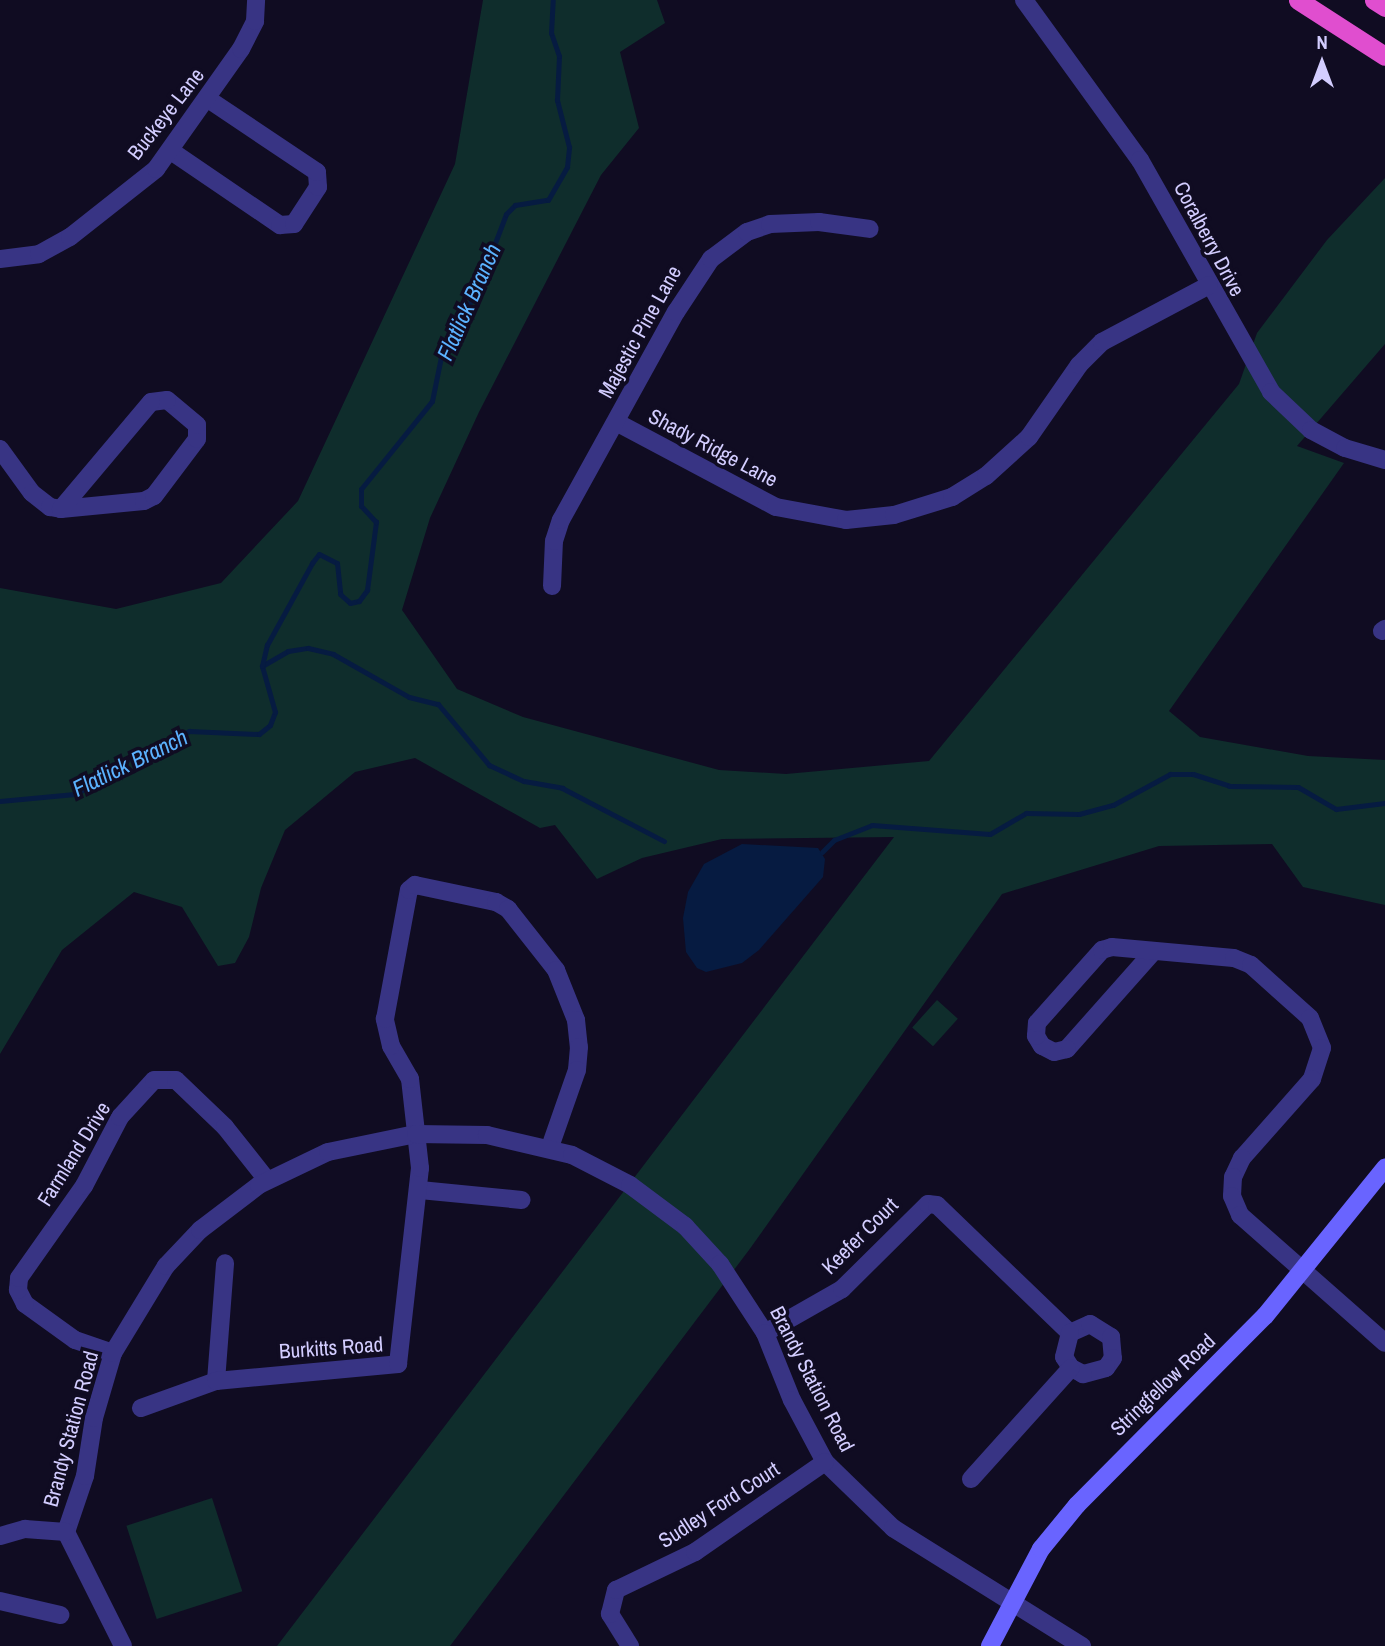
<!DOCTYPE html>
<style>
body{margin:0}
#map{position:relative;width:1385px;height:1646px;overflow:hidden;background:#100c22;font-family:"Archivo Narrow",sans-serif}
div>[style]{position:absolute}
.green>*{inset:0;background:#0f2d2c;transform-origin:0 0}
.water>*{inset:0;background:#061b41}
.stream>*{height:5px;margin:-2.5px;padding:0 2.5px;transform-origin:2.5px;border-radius:2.5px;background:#061b41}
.minor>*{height:18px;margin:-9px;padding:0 9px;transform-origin:9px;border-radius:9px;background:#383484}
.secondary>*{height:18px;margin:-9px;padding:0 9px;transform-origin:9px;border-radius:9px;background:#6964ff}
.trunk>*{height:19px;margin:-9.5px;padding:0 9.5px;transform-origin:9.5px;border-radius:9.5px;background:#e04ecf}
span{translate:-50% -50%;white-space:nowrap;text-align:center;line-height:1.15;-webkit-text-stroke:7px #100c22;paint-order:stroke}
.street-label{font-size:21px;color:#d3cdff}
.water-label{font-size:23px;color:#5bb2ff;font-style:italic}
.north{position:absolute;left:1287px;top:28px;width:70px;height:70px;-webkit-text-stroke:5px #100c22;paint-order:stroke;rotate:0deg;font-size:19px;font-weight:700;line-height:28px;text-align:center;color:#d3cdff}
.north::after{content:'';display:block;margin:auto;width:24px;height:32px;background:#d3cdff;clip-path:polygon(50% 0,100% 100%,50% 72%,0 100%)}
</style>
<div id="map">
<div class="green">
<div style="clip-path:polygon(483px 0,657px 0,665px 23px,620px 52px,639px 128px,601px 175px,479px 412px,430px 518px,402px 610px,457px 689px,523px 717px,719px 770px,786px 774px,929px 761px,1239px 384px,1257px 333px,1327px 240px,1385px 178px,1385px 344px,1297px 446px,1344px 463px,1169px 711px,1200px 737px,1308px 756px,1385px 760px,1385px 905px,1303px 887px,1272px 844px,1159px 846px,1002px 894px,749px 1250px,450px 1646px,277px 1646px,894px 837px,722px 839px,642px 858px,597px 879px,555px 825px,540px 828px,415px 758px,355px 772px,285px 830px,261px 888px,249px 937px,235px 963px,218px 966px,182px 907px,134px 892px,62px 950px,0 1054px,0 588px,116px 609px,221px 583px,298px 501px,455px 164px)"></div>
<div style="left:937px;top:1000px;width:28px;height:37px;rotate:42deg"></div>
<div style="left:212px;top:1498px;width:98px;height:90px;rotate:72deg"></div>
</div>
<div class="water">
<div style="clip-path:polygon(742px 844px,818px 848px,825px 859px,823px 877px,759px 950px,742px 963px,706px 972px,697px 968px,686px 952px,683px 918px,688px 892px,704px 864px)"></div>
</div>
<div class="stream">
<div style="left:262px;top:666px;width:30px;rotate:-30deg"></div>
<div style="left:288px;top:651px;width:20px;rotate:-9deg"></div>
<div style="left:308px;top:648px;width:26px;rotate:13deg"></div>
<div style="left:333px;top:654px;width:87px;rotate:29.5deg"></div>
<div style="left:409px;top:697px;width:30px;rotate:14deg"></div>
<div style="left:438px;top:704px;width:80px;rotate:50.1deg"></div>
<div style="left:489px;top:765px;width:38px;rotate:25deg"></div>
<div style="left:524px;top:781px;width:39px;rotate:10deg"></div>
<div style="left:562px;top:788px;width:115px;rotate:27.5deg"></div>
<div style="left:0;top:801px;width:75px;rotate:-5.3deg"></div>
<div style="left:75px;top:794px;width:29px;rotate:-27deg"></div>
<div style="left:101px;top:781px;width:19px;rotate:-51deg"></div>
<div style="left:113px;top:766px;width:84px;rotate:-24.7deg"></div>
<div style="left:189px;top:731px;width:70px;rotate:2.5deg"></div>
<div style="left:259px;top:734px;width:14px;rotate:-39deg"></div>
<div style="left:270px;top:725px;width:14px;rotate:-69deg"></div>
<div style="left:275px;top:712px;width:48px;rotate:-105.8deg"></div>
<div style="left:262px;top:666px;width:22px;rotate:-77deg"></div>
<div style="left:267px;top:645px;width:94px;rotate:-61.2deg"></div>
<div style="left:312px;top:563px;width:11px;rotate:-52deg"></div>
<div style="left:319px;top:554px;width:20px;rotate:27deg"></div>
<div style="left:337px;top:563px;width:31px;rotate:84deg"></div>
<div style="left:340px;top:594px;width:13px;rotate:42deg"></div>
<div style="left:350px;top:603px;width:9px;rotate:-13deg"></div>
<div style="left:359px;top:601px;width:14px;rotate:-54deg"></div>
<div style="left:367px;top:590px;width:69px;rotate:-82.5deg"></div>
<div style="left:376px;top:522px;width:22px;rotate:-133deg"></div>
<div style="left:361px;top:506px;width:17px;rotate:-90deg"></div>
<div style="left:361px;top:489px;width:113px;rotate:-51.1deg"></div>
<div style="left:432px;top:401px;width:50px;rotate:-78.5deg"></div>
<div style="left:442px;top:352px;width:71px;rotate:-60.6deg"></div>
<div style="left:477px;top:290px;width:81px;rotate:-69.1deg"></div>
<div style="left:506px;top:214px;width:13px;rotate:-45deg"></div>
<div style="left:515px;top:205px;width:33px;rotate:-9deg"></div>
<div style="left:548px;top:200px;width:38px;rotate:-60deg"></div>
<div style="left:567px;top:167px;width:20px;rotate:-84deg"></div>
<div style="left:569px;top:147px;width:49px;rotate:-104.3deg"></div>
<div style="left:557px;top:100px;width:44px;rotate:-87.4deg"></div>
<div style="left:559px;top:56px;width:24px;rotate:-109deg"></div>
<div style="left:551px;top:33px;width:33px;rotate:-87deg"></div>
<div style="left:822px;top:852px;width:17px;rotate:-45deg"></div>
<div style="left:834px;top:840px;width:41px;rotate:-21.5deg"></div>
<div style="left:872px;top:825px;width:118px;rotate:4.4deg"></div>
<div style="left:990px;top:834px;width:42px;rotate:-30.3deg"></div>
<div style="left:1026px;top:813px;width:53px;rotate:1.1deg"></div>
<div style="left:1079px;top:814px;width:35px;rotate:-15deg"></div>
<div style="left:1113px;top:805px;width:65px;rotate:-28.5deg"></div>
<div style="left:1170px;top:774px;width:23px"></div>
<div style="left:1193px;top:774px;width:38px;rotate:18deg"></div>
<div style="left:1229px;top:786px;width:69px;rotate:0.8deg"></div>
<div style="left:1298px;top:787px;width:44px;rotate:30.1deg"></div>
<div style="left:1336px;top:809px;width:49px;rotate:-7deg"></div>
</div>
<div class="minor">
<div style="left:1024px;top:0;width:198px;rotate:54.1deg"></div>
<div style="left:1140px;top:160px;width:266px;rotate:60.5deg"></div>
<div style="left:1271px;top:392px;width:55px;rotate:43.5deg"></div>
<div style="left:1311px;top:430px;width:38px;rotate:28deg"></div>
<div style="left:1345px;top:448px;width:42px;rotate:16.7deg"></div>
<div style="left:171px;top:151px;width:132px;rotate:34.2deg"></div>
<div style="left:280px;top:225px;width:14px;rotate:-4deg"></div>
<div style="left:294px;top:224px;width:44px;rotate:-57deg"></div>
<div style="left:318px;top:187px;width:15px;rotate:-94deg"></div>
<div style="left:317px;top:172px;width:131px;rotate:-146.2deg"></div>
<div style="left:0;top:259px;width:39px;rotate:-7deg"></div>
<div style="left:39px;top:254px;width:35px;rotate:-29deg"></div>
<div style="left:70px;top:237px;width:110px;rotate:-38.3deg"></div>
<div style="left:156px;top:169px;width:147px;rotate:-54.7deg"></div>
<div style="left:241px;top:49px;width:31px;rotate:-63deg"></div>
<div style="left:255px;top:21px;width:21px;rotate:-87deg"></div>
<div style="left:616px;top:422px;width:181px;rotate:28deg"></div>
<div style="left:776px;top:507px;width:71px;rotate:10.5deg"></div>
<div style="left:846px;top:520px;width:48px;rotate:-5.9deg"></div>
<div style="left:894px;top:515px;width:61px;rotate:-17.2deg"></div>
<div style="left:952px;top:497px;width:40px;rotate:-32deg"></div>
<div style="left:986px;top:476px;width:58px;rotate:-42.2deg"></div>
<div style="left:1029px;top:437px;width:88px;rotate:-55.2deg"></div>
<div style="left:1079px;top:365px;width:33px;rotate:-45deg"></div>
<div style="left:1102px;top:342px;width:121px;rotate:-28deg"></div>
<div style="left:0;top:449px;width:54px;rotate:54deg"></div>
<div style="left:32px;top:493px;width:23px;rotate:38deg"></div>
<div style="left:50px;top:507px;width:11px;rotate:10deg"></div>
<div style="left:61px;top:509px;width:83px;rotate:-5.5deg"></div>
<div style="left:144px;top:501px;width:11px;rotate:-27deg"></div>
<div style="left:154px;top:496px;width:71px;rotate:-53deg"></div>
<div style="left:197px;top:439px;width:14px;rotate:-90deg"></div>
<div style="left:197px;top:425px;width:39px;rotate:-140deg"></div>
<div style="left:167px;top:400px;width:16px;rotate:173deg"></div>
<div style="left:151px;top:402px;width:140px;rotate:130.1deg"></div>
<div style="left:552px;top:586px;width:45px;rotate:-87.5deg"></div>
<div style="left:554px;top:541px;width:22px;rotate:-72deg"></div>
<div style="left:561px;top:520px;width:238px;rotate:-61.1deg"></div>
<div style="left:676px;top:312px;width:64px;rotate:-56.6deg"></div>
<div style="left:711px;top:259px;width:45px;rotate:-36.9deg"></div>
<div style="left:747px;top:232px;width:24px;rotate:-19deg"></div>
<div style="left:770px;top:224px;width:49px;rotate:-2.3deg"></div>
<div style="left:819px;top:222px;width:51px;rotate:7.8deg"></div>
<div style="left:1382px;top:631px;width:4px;rotate:-34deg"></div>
<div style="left:1153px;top:952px;width:130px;rotate:131.6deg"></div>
<div style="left:1067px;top:1049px;width:13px;rotate:167deg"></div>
<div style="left:1054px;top:1052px;width:13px;rotate:-153deg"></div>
<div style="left:1042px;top:1046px;width:12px;rotate:-121deg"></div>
<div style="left:1036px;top:1036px;width:13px;rotate:-86deg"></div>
<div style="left:1037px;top:1023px;width:98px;rotate:-48.3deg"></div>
<div style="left:1102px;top:950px;width:10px;rotate:-17deg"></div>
<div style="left:1112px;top:947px;width:122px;rotate:5.2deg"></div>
<div style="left:1234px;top:958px;width:18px;rotate:22deg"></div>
<div style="left:1251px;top:965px;width:79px;rotate:41.9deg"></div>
<div style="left:1310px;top:1018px;width:32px;rotate:68deg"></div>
<div style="left:1322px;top:1048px;width:33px;rotate:108deg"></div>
<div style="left:1312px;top:1079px;width:106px;rotate:131.5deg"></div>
<div style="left:1242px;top:1158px;width:21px;rotate:115deg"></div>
<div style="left:1233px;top:1177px;width:19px;rotate:93deg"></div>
<div style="left:1232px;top:1196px;width:21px;rotate:67deg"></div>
<div style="left:1240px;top:1215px;width:193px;rotate:41.4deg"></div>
<div style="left:420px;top:1190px;width:102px;rotate:5.6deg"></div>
<div style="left:765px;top:1333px;width:89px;rotate:-29.7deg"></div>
<div style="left:842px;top:1289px;width:121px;rotate:-44.7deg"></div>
<div style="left:928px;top:1204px;width:9px;rotate:6deg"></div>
<div style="left:937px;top:1205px;width:185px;rotate:43.9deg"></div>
<div style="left:1070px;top:1333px;width:22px;rotate:-24deg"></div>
<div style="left:1090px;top:1324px;width:25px;rotate:32deg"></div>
<div style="left:1111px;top:1337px;width:21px;rotate:85deg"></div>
<div style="left:1113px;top:1358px;width:12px;rotate:125deg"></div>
<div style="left:1106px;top:1368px;width:24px;rotate:165deg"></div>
<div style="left:1083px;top:1374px;width:13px;rotate:-153deg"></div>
<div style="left:1071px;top:1368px;width:13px;rotate:-122deg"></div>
<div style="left:1064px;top:1357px;width:25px;rotate:-76deg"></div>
<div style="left:113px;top:1353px;width:40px;rotate:-161.1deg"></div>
<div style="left:75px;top:1340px;width:62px;rotate:-144.2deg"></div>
<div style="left:25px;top:1304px;width:16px;rotate:-117deg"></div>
<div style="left:18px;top:1290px;width:12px;rotate:-85deg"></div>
<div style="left:19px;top:1278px;width:113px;rotate:-54.8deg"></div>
<div style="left:84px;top:1186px;width:78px;rotate:-62.4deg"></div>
<div style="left:120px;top:1117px;width:50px;rotate:-47.4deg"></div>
<div style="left:154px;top:1080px;width:22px"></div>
<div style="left:176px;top:1080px;width:68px;rotate:43.8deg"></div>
<div style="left:225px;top:1127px;width:68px;rotate:51.6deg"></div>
<div style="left:216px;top:1381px;width:118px;rotate:-85.6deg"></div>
<div style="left:141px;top:1408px;width:80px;rotate:-19.8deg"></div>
<div style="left:216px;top:1381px;width:183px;rotate:-5.3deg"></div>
<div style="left:398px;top:1364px;width:197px;rotate:-83.6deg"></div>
<div style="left:420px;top:1168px;width:90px;rotate:-96.4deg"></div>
<div style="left:410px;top:1079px;width:38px;rotate:-120deg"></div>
<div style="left:391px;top:1046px;width:28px;rotate:-103deg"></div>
<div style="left:385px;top:1019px;width:131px;rotate:-79.5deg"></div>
<div style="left:409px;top:890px;width:8px;rotate:-40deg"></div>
<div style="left:415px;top:885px;width:83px;rotate:11.9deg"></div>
<div style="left:496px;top:902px;width:14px;rotate:30deg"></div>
<div style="left:508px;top:909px;width:78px;rotate:51.8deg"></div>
<div style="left:556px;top:970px;width:54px;rotate:68.2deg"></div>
<div style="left:576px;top:1020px;width:27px;rotate:84deg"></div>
<div style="left:579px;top:1047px;width:23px;rotate:95deg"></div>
<div style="left:577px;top:1070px;width:82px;rotate:109.3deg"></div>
<div style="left:971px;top:1479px;width:149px;rotate:-48deg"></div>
<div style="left:66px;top:1532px;width:59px;rotate:-71.3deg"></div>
<div style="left:85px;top:1476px;width:59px;rotate:-81.2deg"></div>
<div style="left:94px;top:1418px;width:68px;rotate:-73.7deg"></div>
<div style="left:113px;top:1353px;width:102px;rotate:-58.7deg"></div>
<div style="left:166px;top:1266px;width:50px;rotate:-46.6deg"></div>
<div style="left:200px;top:1230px;width:74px;rotate:-37.3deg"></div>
<div style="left:259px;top:1185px;width:76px;rotate:-25.6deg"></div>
<div style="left:328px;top:1152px;width:90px;rotate:-11.6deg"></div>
<div style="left:416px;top:1134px;width:71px;rotate:0.8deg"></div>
<div style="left:487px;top:1135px;width:87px;rotate:13.2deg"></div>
<div style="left:572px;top:1155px;width:65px;rotate:27.3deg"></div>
<div style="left:630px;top:1185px;width:69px;rotate:36.7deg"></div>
<div style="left:685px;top:1226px;width:52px;rotate:47.4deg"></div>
<div style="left:720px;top:1264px;width:82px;rotate:56.9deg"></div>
<div style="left:765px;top:1333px;width:72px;rotate:68.1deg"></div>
<div style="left:792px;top:1400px;width:70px;rotate:62deg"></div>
<div style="left:825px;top:1462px;width:95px;rotate:44.1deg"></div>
<div style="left:893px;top:1528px;width:223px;rotate:32deg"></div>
<div style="left:66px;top:1532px;width:127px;rotate:63.4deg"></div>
<div style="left:0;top:1536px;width:26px;rotate:-16deg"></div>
<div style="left:25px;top:1529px;width:41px;rotate:4.2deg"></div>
<div style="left:0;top:1601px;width:62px;rotate:13.1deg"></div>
<div style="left:630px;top:1646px;width:38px;rotate:-122deg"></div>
<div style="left:610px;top:1614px;width:25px;rotate:-76deg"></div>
<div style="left:616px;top:1590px;width:88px;rotate:-25.7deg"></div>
<div style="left:695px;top:1552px;width:158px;rotate:-34.7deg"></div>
</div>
<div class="secondary">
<div style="left:990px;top:1646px;width:110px;rotate:-62.3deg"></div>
<div style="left:1041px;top:1549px;width:57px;rotate:-50.7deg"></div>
<div style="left:1077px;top:1505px;width:267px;rotate:-45.2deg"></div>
<div style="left:1265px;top:1316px;width:191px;rotate:-51deg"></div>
</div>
<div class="trunk">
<div style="left:1298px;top:0;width:103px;rotate:32.8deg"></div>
<div style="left:1374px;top:0;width:13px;rotate:32deg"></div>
</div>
<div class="street-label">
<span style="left:166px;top:114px;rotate:-52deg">Buckeye Lane</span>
<span style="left:1209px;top:239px;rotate:62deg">Coralberry Drive</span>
<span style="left:640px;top:332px;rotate:-61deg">Majestic Pine Lane</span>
<span style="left:713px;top:448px;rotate:28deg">Shady Ridge Lane</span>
<span style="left:74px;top:1154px;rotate:-58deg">Farmland Drive</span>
<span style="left:860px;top:1236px;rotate:-45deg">Keefer Court</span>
<span style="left:331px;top:1348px;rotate:-4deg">Burkitts Road</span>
<span style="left:812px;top:1379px;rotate:63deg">Brandy Station Road</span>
<span style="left:1163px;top:1385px;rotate:-44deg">Stringfellow Road</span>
<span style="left:71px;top:1429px;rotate:-75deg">Brandy Station Road</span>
<span style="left:719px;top:1505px;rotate:-33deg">Sudley Ford Court</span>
</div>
<div class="water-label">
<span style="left:469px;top:302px;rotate:-66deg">Flatlick Branch</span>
<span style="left:130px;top:763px;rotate:-26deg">Flatlick Branch</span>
</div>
<div class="north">N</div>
</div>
